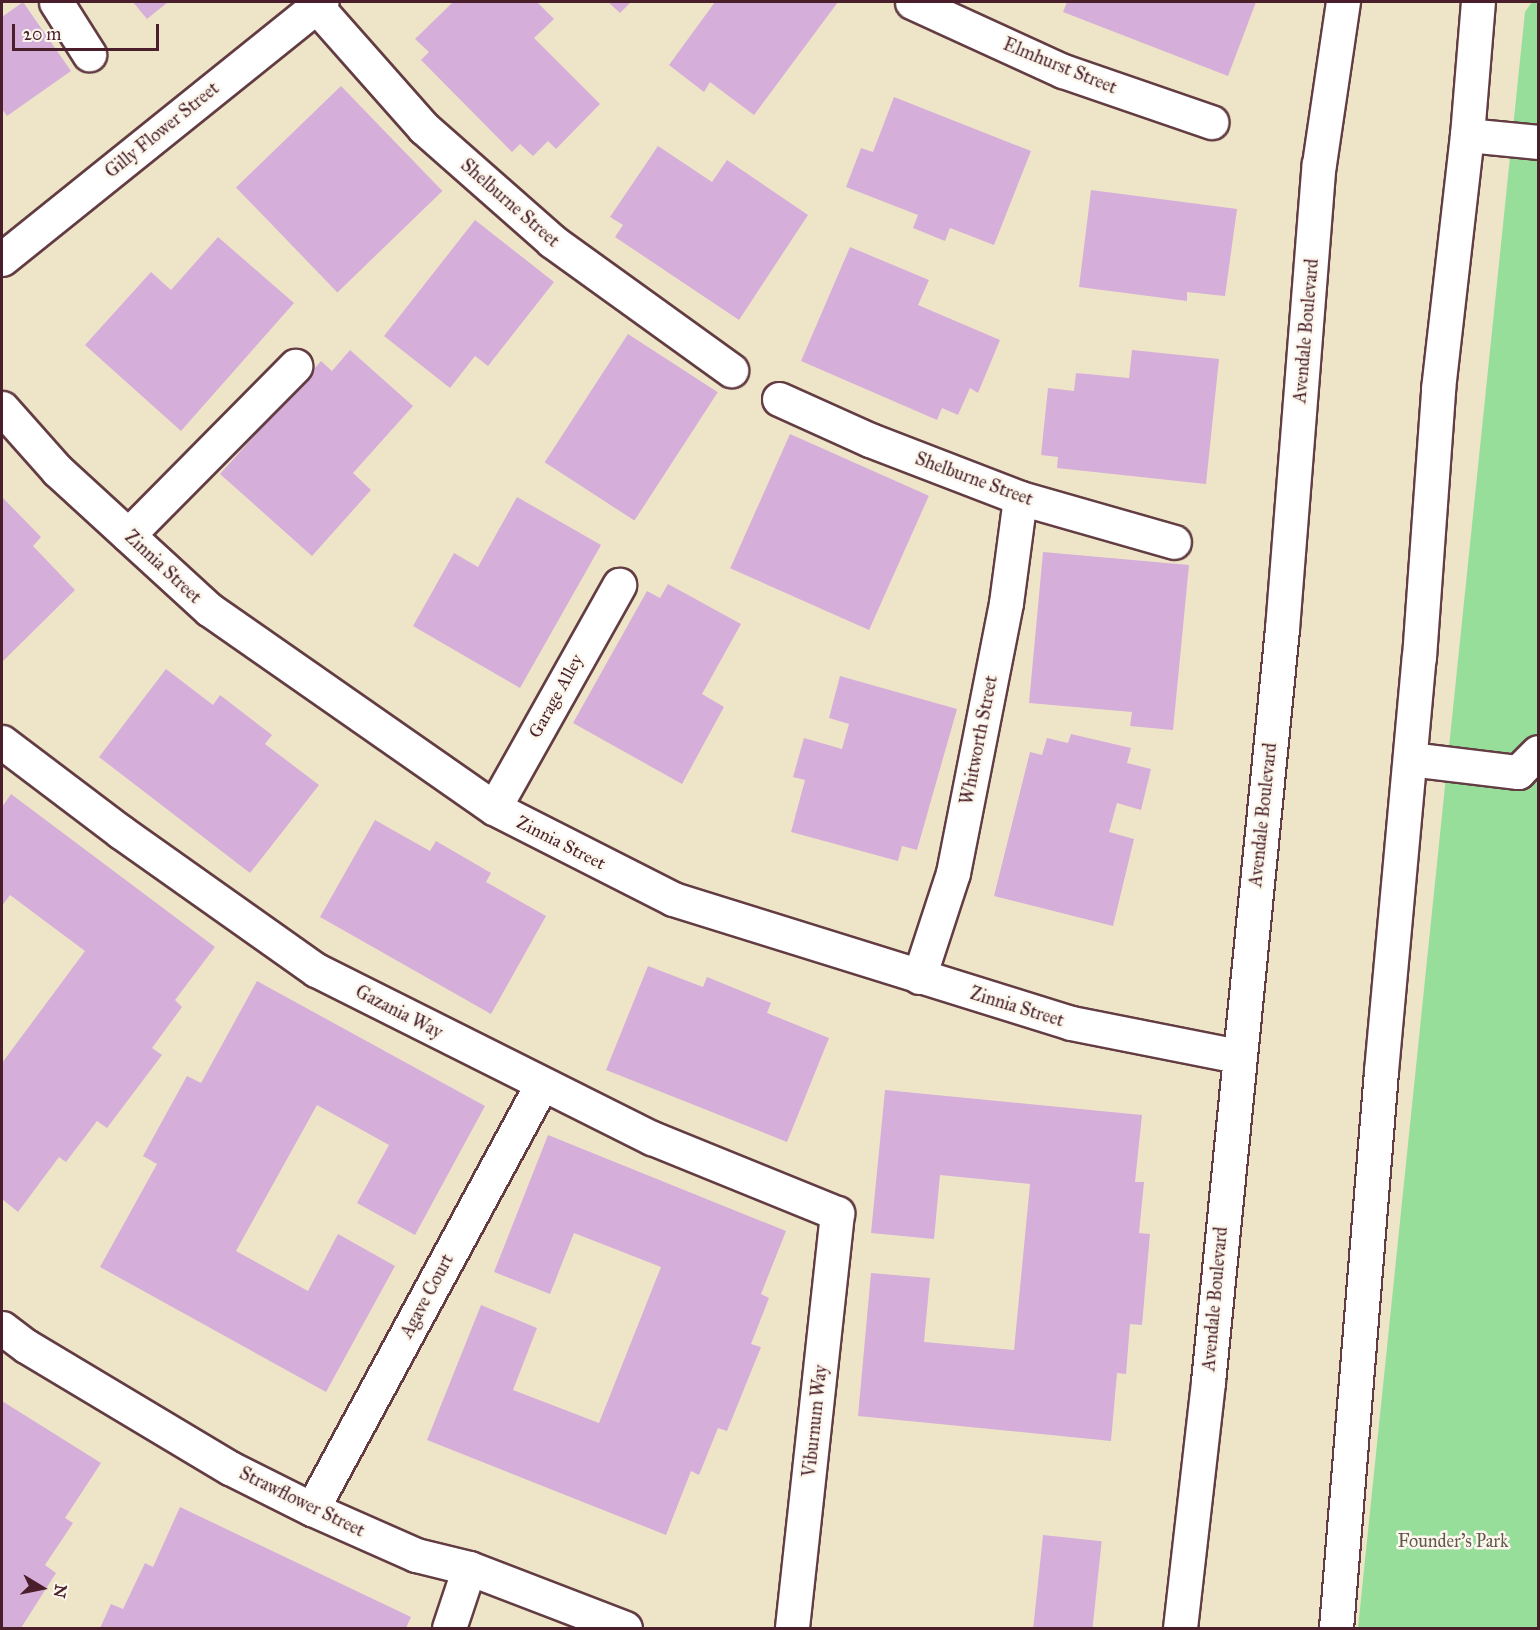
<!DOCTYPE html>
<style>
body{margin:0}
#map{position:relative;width:1540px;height:1630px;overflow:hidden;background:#eee5c8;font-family:"IM FELL Great Primer",serif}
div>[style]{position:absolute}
.green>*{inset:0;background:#96de99}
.building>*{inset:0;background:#d5afda;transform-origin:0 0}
.roads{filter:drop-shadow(2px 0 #633d43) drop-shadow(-2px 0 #633d43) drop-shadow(0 2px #633d43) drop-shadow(0 -2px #633d43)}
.minor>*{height:33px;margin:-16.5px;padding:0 16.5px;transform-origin:16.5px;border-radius:16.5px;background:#fff}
span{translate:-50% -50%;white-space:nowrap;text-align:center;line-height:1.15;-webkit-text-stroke:5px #fbf7ec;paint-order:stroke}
.street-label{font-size:18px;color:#4a1f2b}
.park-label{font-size:18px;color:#61584c}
.frame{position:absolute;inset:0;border:3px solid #4a1f2b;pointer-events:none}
.north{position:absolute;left:12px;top:1558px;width:60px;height:60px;-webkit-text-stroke:4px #fbf7ec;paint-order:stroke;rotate:100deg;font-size:16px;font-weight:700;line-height:24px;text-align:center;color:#4a1f2b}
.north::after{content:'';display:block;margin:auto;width:21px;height:27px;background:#4a1f2b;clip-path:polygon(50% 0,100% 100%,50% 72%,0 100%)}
.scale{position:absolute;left:12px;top:24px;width:147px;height:27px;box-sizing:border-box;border:3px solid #4a1f2b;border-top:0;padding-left:8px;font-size:18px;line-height:21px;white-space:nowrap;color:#4a1f2b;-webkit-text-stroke:4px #fbf7ec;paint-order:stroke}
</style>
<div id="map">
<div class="green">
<div style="clip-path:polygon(1532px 2px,1538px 2px,1538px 1628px,1358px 1628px,1525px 12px)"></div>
</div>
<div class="building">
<div style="clip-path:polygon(23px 2px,71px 71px,7px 116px,2px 109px,2px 17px)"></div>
<div style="clip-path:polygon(133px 2px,168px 2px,147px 19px)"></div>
<div style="clip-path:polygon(453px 2px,537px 2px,554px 19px,534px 38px,600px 104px,556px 149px,548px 141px,533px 156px,520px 144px,512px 152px,421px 60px,429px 52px,415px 39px)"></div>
<div style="clip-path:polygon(608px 2px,631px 2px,620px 13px)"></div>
<div style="clip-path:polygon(715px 2px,838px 2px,754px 115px,710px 82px,704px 92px,669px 65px)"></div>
<div style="clip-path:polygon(1067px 2px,1256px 2px,1228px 76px,1063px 12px)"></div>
<div style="left:341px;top:86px;width:146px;height:146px;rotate:46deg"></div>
<div style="clip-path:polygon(894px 97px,1031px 151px,994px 245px,950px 228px,945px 241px,913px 228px,918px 215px,846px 187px,861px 148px,873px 152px)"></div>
<div style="clip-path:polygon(658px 146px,712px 182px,727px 160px,808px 215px,739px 320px,615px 237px,623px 225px,610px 217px)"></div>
<div style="clip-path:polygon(1091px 190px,1237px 209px,1225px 296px,1187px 292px,1187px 301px,1079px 287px)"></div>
<div style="clip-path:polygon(475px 220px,554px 282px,488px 366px,475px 356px,450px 388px,384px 336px)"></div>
<div style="clip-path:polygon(218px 237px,294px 303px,181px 431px,85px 345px,151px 272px,171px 290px)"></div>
<div style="clip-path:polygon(850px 247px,929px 280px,918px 305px,1000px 340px,978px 393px,970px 388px,958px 415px,942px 408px,937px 420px,801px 361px)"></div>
<div style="left:628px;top:334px;width:107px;height:153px;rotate:33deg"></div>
<div style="clip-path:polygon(350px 350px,413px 406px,353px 473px,371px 490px,312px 556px,220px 474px,321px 361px,332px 371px)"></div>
<div style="clip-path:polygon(1132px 350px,1219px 359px,1206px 484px,1057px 468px,1058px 457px,1041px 455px,1048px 388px,1074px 391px,1076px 373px,1129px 378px)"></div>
<div style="left:790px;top:434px;width:152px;height:147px;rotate:24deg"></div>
<div style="clip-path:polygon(2px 497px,41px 537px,33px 546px,75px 590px,2px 662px)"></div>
<div style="clip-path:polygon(517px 497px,601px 545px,520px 688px,413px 626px,454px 553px,478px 567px)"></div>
<div style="clip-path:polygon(1043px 552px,1189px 565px,1173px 730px,1130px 726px,1132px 712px,1029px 703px)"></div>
<div style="clip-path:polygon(668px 584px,741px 624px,702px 694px,724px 707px,682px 784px,573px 723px,647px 591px,660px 598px)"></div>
<div style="clip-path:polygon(166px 669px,213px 705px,220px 695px,272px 735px,265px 744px,319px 785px,250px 873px,99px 757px)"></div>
<div style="clip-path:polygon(840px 676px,957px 709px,917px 850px,902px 846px,898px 861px,791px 832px,805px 780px,793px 777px,804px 738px,842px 749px,849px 724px,829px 718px)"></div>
<div style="clip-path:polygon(1071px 734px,1131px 748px,1127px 763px,1151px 769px,1141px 810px,1117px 803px,1109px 832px,1134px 839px,1113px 926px,994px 896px,1030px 752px,1042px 755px,1047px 738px,1068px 743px)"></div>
<div style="clip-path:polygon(11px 794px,215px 947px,175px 1000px,182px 1007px,152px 1048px,162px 1055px,107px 1128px,97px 1121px,66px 1162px,59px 1157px,18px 1212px,2px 1199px,2px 1063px,85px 951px,10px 895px,2px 906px,2px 807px)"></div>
<div style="clip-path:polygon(375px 820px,430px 851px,436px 841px,491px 873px,486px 882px,546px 916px,491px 1014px,320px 917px)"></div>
<div style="clip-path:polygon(648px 966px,703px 987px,707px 977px,771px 1003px,767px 1013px,829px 1038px,787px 1142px,606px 1070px)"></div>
<div style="clip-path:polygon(257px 981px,485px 1106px,415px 1235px,357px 1203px,389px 1145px,317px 1105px,236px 1251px,308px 1291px,338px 1234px,395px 1266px,326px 1392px,100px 1267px,157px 1164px,143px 1156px,187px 1076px,201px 1083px)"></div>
<div style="clip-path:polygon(885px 1090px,1142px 1115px,1135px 1182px,1144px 1182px,1139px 1233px,1150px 1234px,1142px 1325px,1130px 1324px,1126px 1374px,1117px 1373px,1111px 1441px,858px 1416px,871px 1273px,930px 1278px,924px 1342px,1014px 1350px,1030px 1184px,940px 1175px,934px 1239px,871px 1233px)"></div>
<div style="clip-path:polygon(548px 1135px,786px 1231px,761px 1294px,769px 1298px,751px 1344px,761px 1347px,727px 1431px,718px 1428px,699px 1475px,691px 1471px,666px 1535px,427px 1440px,481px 1305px,537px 1328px,513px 1390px,599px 1423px,661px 1267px,574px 1233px,550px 1294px,494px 1272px)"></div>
<div style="clip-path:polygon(2px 1401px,101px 1463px,65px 1518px,73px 1523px,45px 1565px,56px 1573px,21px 1628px,2px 1628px)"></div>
<div style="clip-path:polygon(180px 1507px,411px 1617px,406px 1628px,100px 1628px,111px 1604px,123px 1609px,145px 1563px,153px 1567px)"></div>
<div style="left:1043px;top:1535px;width:59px;height:93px;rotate:6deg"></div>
</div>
<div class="roads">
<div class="minor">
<div style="left:56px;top:2px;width:62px;rotate:57.6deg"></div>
<div style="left:912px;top:2px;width:166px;rotate:24.6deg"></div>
<div style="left:1063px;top:71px;width:157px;rotate:19deg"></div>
<div style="left:316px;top:6px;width:163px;rotate:48.5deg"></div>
<div style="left:424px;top:128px;width:171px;rotate:41.4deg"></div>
<div style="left:552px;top:241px;width:221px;rotate:35.8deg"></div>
<div style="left:1467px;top:135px;width:71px;rotate:5.6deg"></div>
<div style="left:2px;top:259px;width:410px;rotate:-38.8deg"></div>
<div style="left:779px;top:399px;width:100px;rotate:24.3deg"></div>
<div style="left:870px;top:440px;width:161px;rotate:21.1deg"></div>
<div style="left:1020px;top:498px;width:160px;rotate:15.9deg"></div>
<div style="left:2px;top:408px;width:83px;rotate:48.4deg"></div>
<div style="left:57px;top:470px;width:207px;rotate:42.5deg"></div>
<div style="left:210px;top:610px;width:346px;rotate:34.9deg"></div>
<div style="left:494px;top:808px;width:201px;rotate:26.9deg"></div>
<div style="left:673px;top:899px;width:417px;rotate:17.3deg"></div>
<div style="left:1071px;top:1023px;width:170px;rotate:11.2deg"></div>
<div style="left:128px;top:535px;width:238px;rotate:-45.3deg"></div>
<div style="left:2px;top:742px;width:149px;rotate:37.1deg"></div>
<div style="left:121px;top:832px;width:239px;rotate:35.3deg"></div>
<div style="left:316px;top:970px;width:376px;rotate:26.6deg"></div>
<div style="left:652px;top:1138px;width:200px;rotate:22.1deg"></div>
<div style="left:837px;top:1213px;width:417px;rotate:96.2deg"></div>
<div style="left:1410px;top:759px;width:109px;rotate:6.9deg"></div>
<div style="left:1518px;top:772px;width:28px;rotate:-45deg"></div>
<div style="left:494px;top:808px;width:256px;rotate:-60.7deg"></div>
<div style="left:919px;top:977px;width:109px;rotate:-71.9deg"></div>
<div style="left:953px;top:873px;width:275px;rotate:-78.9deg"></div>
<div style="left:1006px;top:603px;width:106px;rotate:-82.4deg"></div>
<div style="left:2px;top:1328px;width:30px;rotate:37deg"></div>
<div style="left:26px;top:1346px;width:238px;rotate:30.9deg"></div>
<div style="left:230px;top:1468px;width:92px;rotate:26.6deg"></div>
<div style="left:312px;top:1509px;width:114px;rotate:23.9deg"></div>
<div style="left:416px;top:1555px;width:55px;rotate:13.8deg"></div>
<div style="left:469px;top:1568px;width:167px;rotate:21deg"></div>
<div style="left:312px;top:1509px;width:483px;rotate:-61.6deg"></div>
<div style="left:449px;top:1628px;width:63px;rotate:-71.6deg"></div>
<div style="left:1180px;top:1628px;width:248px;rotate:-83.5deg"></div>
<div style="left:1208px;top:1382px;width:757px;rotate:-84.39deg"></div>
<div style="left:1282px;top:629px;width:466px;rotate:-85.5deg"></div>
<div style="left:1319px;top:164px;width:164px;rotate:-81.6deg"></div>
<div style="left:1336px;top:1628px;width:559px;rotate:-85.38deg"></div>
<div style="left:1381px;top:1071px;width:416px;rotate:-84.8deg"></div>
<div style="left:1419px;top:657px;width:269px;rotate:-85.9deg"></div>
<div style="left:1438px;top:389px;width:256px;rotate:-83.5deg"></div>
<div style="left:1467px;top:135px;width:133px;rotate:-85.3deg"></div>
</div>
</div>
<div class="street-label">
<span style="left:1060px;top:66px;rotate:22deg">Elmhurst Street</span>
<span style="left:162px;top:130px;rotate:-39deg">Gilly Flower Street</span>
<span style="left:510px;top:203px;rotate:41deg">Shelburne Street</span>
<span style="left:1306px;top:331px;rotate:-85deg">Avendale Boulevard</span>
<span style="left:974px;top:479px;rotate:20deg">Shelburne Street</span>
<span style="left:163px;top:567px;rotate:43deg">Zinnia Street</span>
<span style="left:556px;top:696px;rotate:-61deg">Garage Alley</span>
<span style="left:979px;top:740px;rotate:-79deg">Whitworth Street</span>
<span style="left:1263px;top:815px;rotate:-84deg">Avendale Boulevard</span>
<span style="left:561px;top:843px;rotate:27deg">Zinnia Street</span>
<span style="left:1017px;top:1007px;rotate:17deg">Zinnia Street</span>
<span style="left:399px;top:1012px;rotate:27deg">Gazania Way</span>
<span style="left:427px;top:1296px;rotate:-62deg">Agave Court</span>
<span style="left:1215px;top:1299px;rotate:-85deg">Avendale Boulevard</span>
<span style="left:815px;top:1421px;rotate:-84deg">Viburnum Way</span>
<span style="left:302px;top:1502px;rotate:26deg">Strawflower Street</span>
</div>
<div class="park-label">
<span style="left:1453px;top:1541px">Founder's Park</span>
</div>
<div class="frame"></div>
<div class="north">N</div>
<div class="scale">20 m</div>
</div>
